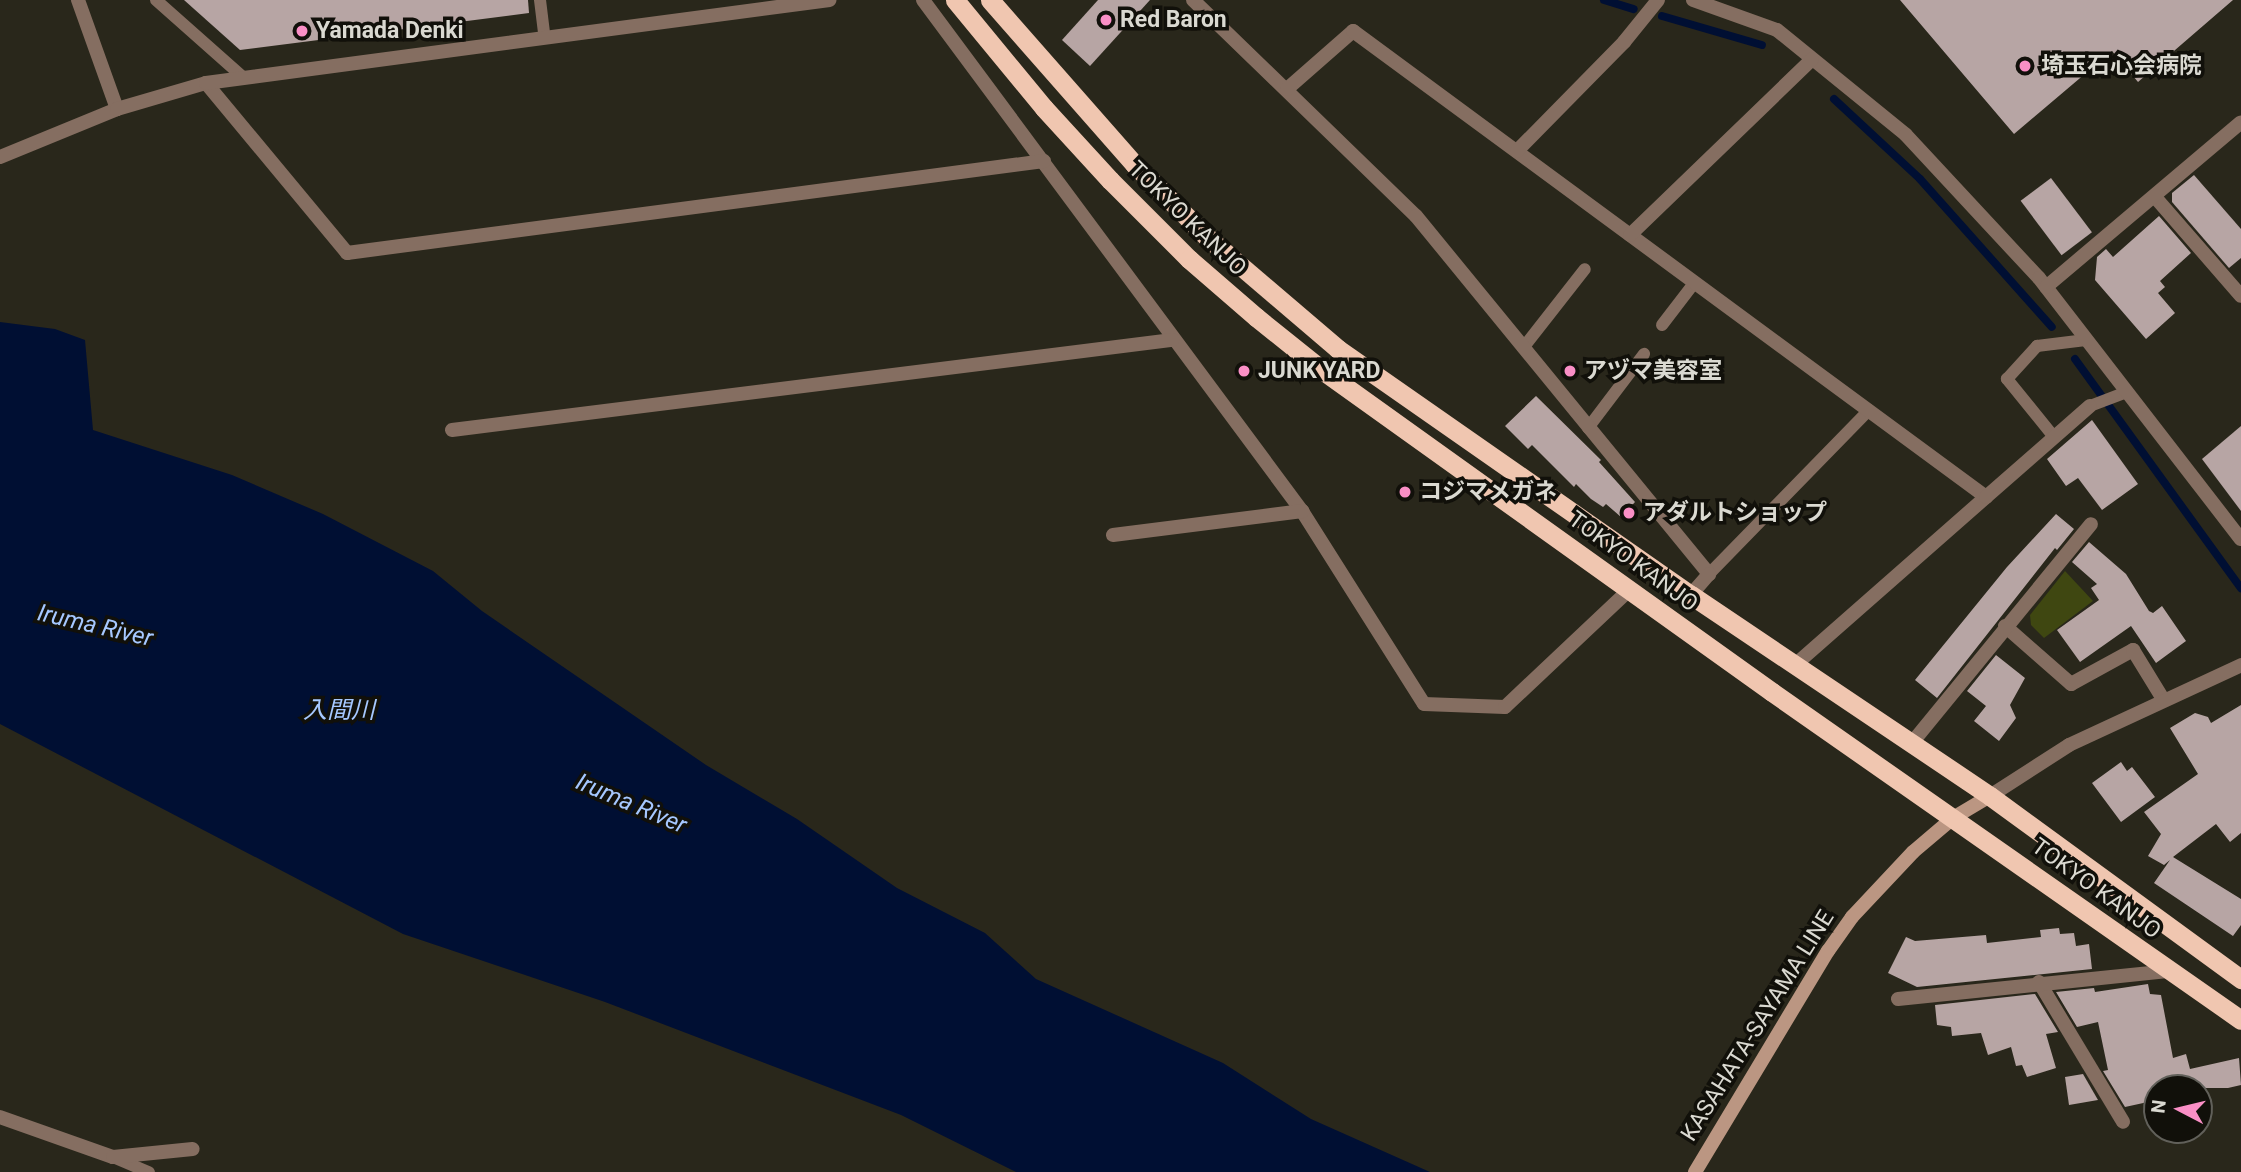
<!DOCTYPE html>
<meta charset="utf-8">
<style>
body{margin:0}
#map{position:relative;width:2241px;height:1172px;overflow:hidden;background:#29271b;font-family:Roboto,"Noto Sans JP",sans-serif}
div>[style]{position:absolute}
.green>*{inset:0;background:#3f4711}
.water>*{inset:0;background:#000f33}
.stream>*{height:8px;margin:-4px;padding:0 4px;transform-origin:4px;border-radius:4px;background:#000f33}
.building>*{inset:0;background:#b7a5a4;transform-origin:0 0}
.service>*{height:12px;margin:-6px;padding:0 6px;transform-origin:6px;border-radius:6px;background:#856e61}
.minor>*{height:14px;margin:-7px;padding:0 7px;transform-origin:7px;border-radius:7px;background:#856e61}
.tertiary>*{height:14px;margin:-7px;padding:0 7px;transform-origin:7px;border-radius:7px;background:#856e61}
.secondary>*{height:14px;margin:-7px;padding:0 7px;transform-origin:7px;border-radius:7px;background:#bb9682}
.trunk>*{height:19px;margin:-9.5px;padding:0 9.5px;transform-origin:9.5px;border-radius:9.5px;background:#f0c6b0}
.dots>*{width:19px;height:19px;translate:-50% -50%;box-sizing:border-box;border:4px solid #11100a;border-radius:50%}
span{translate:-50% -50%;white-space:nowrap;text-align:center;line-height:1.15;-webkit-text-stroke:7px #11100a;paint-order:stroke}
.poi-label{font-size:23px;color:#dad9d1;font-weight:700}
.left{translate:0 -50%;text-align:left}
.street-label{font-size:23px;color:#dad9d1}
.water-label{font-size:24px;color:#a6c8ff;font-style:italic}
.north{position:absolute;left:2143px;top:1074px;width:70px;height:70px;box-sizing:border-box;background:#11100a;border:2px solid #61605a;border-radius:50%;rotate:277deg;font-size:19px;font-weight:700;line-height:28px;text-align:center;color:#dad9d1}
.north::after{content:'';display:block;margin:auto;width:24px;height:32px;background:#fa8fc6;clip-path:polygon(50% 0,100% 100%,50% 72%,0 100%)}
</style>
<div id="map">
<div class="green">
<div style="clip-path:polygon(2065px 571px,2093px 601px,2044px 638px,2031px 625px,2030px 615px)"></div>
</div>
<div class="water">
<div style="clip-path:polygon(0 322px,55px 329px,85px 340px,93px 430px,232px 475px,323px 514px,433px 571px,482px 611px,706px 765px,797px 819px,897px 888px,985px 933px,1036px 979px,1223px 1063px,1311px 1119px,1430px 1172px,1016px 1172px,901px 1115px,605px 1002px,403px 934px,0 724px)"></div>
</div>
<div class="stream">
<div style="left:1604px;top:0;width:31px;rotate:17deg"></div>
<div style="left:1662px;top:16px;width:104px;rotate:16.2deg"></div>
<div style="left:1834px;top:99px;width:117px;rotate:42.9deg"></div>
<div style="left:1920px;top:179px;width:198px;rotate:48.3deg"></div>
<div style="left:2075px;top:359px;width:283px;rotate:54.1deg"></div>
</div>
<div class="building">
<div style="clip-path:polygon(184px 0,528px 0,529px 13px,240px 50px)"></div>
<div style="clip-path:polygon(1098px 0,1150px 0,1090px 66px,1062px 40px)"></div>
<div style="clip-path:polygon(1900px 0,2233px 0,2138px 82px,2112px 51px,2014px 134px)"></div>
<div style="clip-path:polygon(2194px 175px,2241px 229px,2241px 258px,2229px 268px,2172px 202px,2172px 193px)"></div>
<div style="left:2051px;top:178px;width:68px;height:38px;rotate:53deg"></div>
<div style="clip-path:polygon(2159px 216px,2191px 253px,2160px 281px,2165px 287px,2158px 293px,2175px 313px,2146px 339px,2095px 280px,2097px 257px,2106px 249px,2113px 257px)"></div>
<div style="clip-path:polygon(1536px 396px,1601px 460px,1599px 462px,1635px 502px,1621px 517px,1606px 504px,1603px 507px,1591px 499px,1576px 484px,1574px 487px,1532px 445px,1528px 449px,1505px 426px)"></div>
<div style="clip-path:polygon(2092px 420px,2138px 484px,2102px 510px,2078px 478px,2066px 486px,2047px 459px)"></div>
<div style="clip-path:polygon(2241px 426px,2241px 511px,2202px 459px)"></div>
<div style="clip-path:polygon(2056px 514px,2074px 529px,2057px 550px,2055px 548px,1937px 698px,1915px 680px,2007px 567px)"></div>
<div style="clip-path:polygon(2089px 542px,2126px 574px,2149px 611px,2153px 613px,2162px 606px,2186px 641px,2156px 663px,2131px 626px,2080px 662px,2057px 630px,2099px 600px,2091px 588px,2097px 584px,2072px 562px)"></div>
<div style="clip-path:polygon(1996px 655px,2025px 678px,2010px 705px,2016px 718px,1999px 741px,1974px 721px,1986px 706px,1967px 691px)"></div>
<div style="clip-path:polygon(2241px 705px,2241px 833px,2230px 842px,2216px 824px,2173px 857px,2241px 899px,2241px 925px,2233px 936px,2154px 883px,2170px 860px,2164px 865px,2148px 856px,2161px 834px,2144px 812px,2198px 774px,2170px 728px,2195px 713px,2208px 717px,2211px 723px)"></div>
<div style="clip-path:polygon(2121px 762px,2127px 771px,2132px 767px,2155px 797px,2121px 822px,2092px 783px)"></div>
<div style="clip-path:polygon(2059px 928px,2060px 934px,2074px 933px,2076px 946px,2089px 944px,2092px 969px,1917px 987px,1888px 973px,1906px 937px,1915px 941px,1986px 935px,1987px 943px,2041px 937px,2040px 930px)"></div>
<div style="clip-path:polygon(2148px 984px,2150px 994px,2161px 995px,2173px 1058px,2186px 1054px,2190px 1069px,2239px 1058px,2241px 1085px,2228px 1088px,2157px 1088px,2157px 1100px,2125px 1107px,2103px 1071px,2108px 1070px,2098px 1022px,2077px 1027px,2056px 992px,2094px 988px,2095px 992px)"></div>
<div style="clip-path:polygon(2035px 994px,2058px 1032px,2046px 1034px,2056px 1068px,2027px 1077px,2022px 1065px,2016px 1066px,2011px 1047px,1988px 1055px,1981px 1033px,1952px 1036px,1951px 1027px,1937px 1025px,1935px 1005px)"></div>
<div style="clip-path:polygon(2083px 1074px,2098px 1100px,2069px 1105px,2065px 1077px)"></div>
</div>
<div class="service">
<div style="left:156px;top:0;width:118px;rotate:41.6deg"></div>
<div style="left:540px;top:0;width:38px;rotate:83deg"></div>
<div style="left:1662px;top:325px;width:54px;rotate:-52.5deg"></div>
<div style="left:1523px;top:348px;width:100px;rotate:-51.9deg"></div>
<div style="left:2090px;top:406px;width:39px;rotate:-21deg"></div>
<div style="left:1588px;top:428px;width:93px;rotate:-52.9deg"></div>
<div style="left:2054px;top:437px;width:75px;rotate:-129deg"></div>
<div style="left:2007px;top:379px;width:45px;rotate:-47.7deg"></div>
<div style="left:2037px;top:346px;width:49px;rotate:-7deg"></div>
<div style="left:1709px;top:574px;width:229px;rotate:-45.7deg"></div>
<div style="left:113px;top:1157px;width:39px;rotate:23deg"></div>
</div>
<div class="minor">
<div style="left:78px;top:0;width:116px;rotate:70.3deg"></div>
<div style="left:923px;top:0;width:636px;rotate:53.44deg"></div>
<div style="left:1302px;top:511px;width:228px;rotate:57.7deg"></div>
<div style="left:1424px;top:704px;width:81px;rotate:2.1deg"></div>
<div style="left:1505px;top:707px;width:170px;rotate:-43.3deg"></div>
<div style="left:1193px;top:0;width:310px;rotate:44.1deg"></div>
<div style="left:1416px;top:216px;width:463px;rotate:50.7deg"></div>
<div style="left:1709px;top:574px;width:28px;rotate:131deg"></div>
<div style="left:1693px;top:0;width:89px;rotate:19.7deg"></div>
<div style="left:1777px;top:30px;width:166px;rotate:39.1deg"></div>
<div style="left:1906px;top:135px;width:195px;rotate:47.1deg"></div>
<div style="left:2039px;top:278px;width:330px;rotate:52.3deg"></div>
<div style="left:206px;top:83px;width:221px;rotate:50.3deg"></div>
<div style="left:347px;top:253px;width:703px;rotate:-7.52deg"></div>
<div style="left:1287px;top:89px;width:88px;rotate:-41.3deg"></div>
<div style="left:1353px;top:31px;width:786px;rotate:36.36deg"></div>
<div style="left:1986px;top:497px;width:254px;rotate:138.7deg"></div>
<div style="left:1517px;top:151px;width:153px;rotate:-45.5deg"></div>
<div style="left:1624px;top:42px;width:54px;rotate:-51deg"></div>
<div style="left:0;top:157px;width:126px;rotate:-22.3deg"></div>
<div style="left:117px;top:109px;width:93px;rotate:-16.3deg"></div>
<div style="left:206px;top:83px;width:629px;rotate:-7.58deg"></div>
<div style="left:2155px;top:197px;width:131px;rotate:49deg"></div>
<div style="left:1630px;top:235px;width:253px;rotate:-44deg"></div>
<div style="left:2046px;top:287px;width:255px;rotate:-40.2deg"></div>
<div style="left:452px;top:430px;width:726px;rotate:-7.13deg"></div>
<div style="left:1986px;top:497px;width:138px;rotate:-41.2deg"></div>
<div style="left:1113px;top:535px;width:191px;rotate:-7.2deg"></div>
<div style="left:2005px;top:626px;width:88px;rotate:41.3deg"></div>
<div style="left:2071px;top:684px;width:71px;rotate:-28.7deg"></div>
<div style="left:2133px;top:650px;width:57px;rotate:58.5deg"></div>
<div style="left:1911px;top:744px;width:284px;rotate:-50.7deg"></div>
<div style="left:2039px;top:982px;width:163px;rotate:59deg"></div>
<div style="left:1898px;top:999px;width:271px;rotate:-5.9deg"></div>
<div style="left:0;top:1117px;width:120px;rotate:19.5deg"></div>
<div style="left:113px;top:1157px;width:80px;rotate:-5.7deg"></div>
</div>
<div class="tertiary">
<div style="left:1990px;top:796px;width:94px;rotate:-32.8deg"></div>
<div style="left:2069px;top:745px;width:190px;rotate:-24.9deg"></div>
</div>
<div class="secondary">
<div style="left:1695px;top:1172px;width:258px;rotate:-59deg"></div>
<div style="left:1828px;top:951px;width:42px;rotate:-54.8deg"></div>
<div style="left:1852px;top:917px;width:89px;rotate:-46.8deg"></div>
<div style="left:1913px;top:852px;width:52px;rotate:-40.4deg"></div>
<div style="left:1953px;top:818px;width:43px;rotate:-30.7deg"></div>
</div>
<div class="trunk">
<div style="left:955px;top:0;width:140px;rotate:50.5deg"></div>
<div style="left:1044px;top:108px;width:98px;rotate:47.5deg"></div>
<div style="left:1110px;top:180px;width:112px;rotate:45deg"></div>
<div style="left:1189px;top:259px;width:89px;rotate:40.9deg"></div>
<div style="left:1256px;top:317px;width:85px;rotate:38.8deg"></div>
<div style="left:1322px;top:370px;width:553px;rotate:35.59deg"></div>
<div style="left:1772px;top:692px;width:572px;rotate:34.97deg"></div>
<div style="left:990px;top:0;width:218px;rotate:48.7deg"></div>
<div style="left:1134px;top:164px;width:105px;rotate:45deg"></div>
<div style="left:1208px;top:238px;width:171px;rotate:40.5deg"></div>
<div style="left:1338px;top:349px;width:430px;rotate:34.9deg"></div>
<div style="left:1691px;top:595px;width:360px;rotate:33.9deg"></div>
<div style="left:1990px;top:796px;width:311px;rotate:36.1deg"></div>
</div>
<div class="dots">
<div style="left:1106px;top:20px;background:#fa8fc6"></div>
<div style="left:302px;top:31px;background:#fa8fc6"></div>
<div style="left:2025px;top:66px;background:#fa8fc6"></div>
<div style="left:1244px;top:371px;background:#fa8fc6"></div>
<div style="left:1570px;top:371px;background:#fa8fc6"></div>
<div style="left:1405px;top:492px;background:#fa8fc6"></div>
<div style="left:1629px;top:513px;background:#fa8fc6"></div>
</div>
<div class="poi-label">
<span class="left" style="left:1120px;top:20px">Red Baron</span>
<span class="left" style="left:316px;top:31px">Yamada Denki</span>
<span class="left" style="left:2041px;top:66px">埼玉石心会病院</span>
<span class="left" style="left:1258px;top:371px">JUNK YARD</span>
<span class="left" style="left:1584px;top:371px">アヅマ美容室</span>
<span class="left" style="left:1419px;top:492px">コジマメガネ</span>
<span class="left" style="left:1643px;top:513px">アダルトショップ</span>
</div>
<div class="street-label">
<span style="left:1187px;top:219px;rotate:44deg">TOKYO KANJO</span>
<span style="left:1633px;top:562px;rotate:36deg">TOKYO KANJO</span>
<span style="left:2096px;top:889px;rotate:36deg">TOKYO KANJO</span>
<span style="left:1758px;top:1026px;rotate:-58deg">KASAHATA-SAYAMA LINE</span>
</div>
<div class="water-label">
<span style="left:95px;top:626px;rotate:13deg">Iruma River</span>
<span style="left:339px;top:711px">入間川</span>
<span style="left:631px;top:804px;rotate:23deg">Iruma River</span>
</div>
<div class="north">N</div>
</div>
